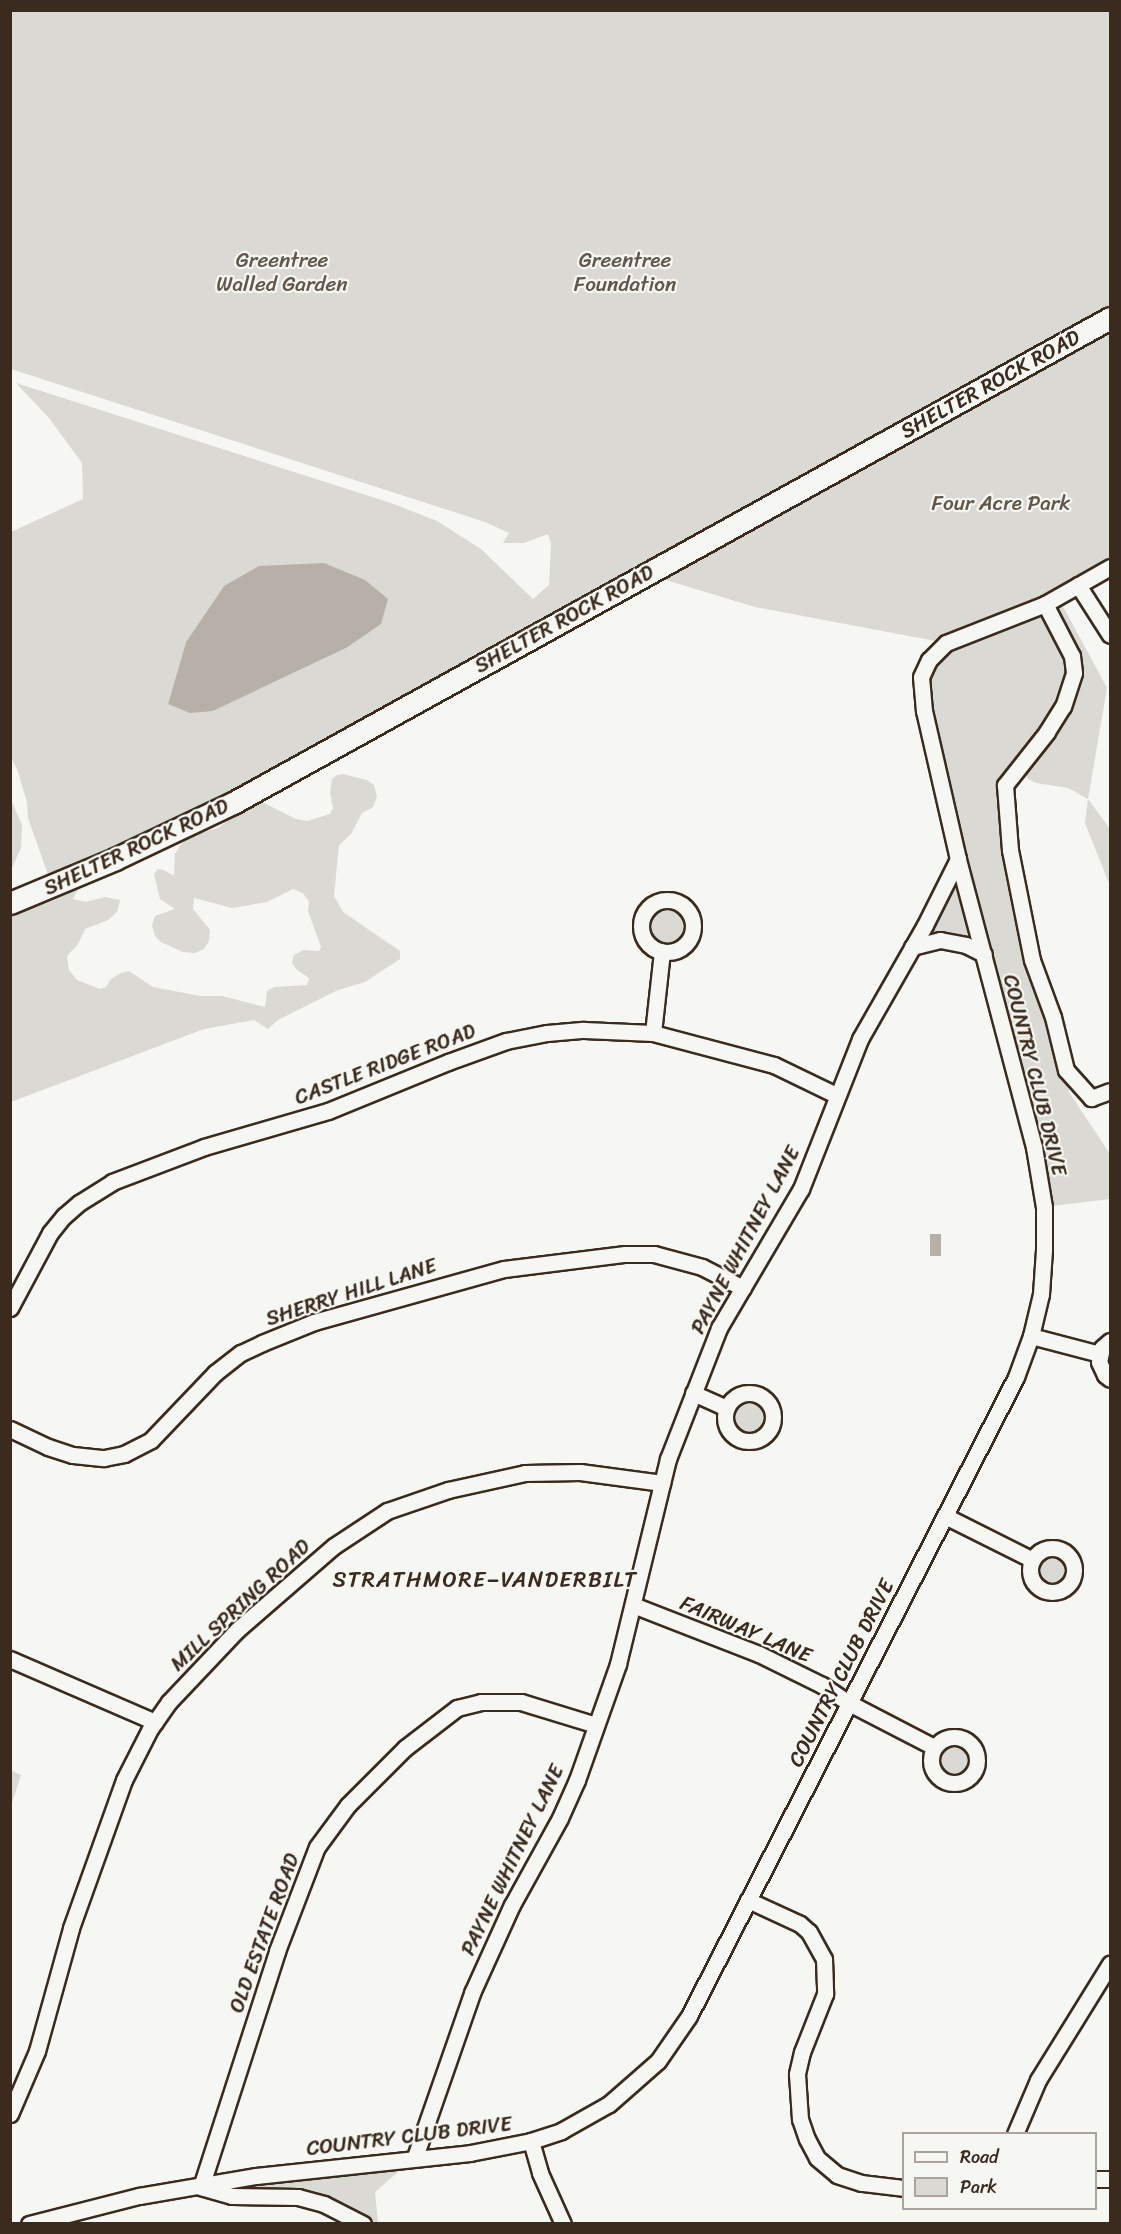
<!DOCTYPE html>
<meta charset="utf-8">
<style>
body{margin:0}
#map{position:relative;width:1121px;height:2234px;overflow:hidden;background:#f6f6f2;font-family:Sriracha,sans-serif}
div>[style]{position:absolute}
.green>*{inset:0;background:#dad9d3}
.round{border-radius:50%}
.water>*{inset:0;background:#b6b0a9;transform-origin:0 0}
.roads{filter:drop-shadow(2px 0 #3b2a1e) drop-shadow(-2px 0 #3b2a1e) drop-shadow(0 2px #3b2a1e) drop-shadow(0 -2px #3b2a1e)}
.minor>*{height:15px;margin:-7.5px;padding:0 7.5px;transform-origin:7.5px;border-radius:7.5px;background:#f6f6f2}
.minor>.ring{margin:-7.5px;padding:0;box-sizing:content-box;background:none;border:15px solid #f6f6f2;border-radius:50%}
.secondary>*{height:21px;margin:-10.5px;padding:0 10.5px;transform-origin:10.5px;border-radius:10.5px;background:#f6f6f2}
span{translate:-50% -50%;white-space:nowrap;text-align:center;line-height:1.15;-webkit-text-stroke:4.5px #f6f6f2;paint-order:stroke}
.park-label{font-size:21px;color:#63564b}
.street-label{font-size:21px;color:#3b2a1e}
.neighbourhood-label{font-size:22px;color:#3b2a1e;letter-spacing:1.5px}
.frame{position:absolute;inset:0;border:12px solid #3b2a1e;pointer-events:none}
.legend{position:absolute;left:902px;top:2132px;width:195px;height:78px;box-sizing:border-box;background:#f6f6f2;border:2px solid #aba49d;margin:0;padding:8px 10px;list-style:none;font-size:18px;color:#3b2a1e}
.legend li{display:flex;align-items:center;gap:12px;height:30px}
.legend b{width:30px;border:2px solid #aba49d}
</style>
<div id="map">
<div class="green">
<div style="clip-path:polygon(evenodd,11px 11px,1110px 11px,1110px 567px,1058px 597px,1107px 688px,1088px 799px,1110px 829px,1110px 886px,1085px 823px,1088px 799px,1068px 788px,1036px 783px,1028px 779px,1023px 770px,1005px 785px,1017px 894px,1066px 1070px,1069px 1092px,1110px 1154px,1110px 1199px,1044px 1207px,984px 954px,966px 945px,912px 947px,958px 859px,920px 685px,946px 643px,755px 607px,646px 574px,86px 873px,73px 899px,86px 902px,105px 897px,120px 900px,117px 912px,108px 920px,85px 929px,78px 944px,67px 956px,69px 970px,77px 980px,100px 989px,106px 987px,111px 979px,121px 973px,129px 971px,153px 987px,200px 996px,222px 996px,265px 1007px,267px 991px,274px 987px,307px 985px,309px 978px,296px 969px,292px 963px,294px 955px,303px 950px,319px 951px,321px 947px,308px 911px,309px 902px,303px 893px,293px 889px,267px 902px,232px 908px,194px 898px,193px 909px,210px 930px,209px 941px,204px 949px,195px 953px,183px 952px,161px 942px,155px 936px,152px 925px,155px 916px,175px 909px,160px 899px,154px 874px,158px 869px,164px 870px,174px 876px,175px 854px,181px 844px,189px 836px,218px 828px,248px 804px,262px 802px,296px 819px,307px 821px,330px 814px,333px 808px,330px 793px,332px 779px,337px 775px,343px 774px,367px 780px,374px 785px,377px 797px,373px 807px,362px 813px,351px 834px,339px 845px,334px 896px,343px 912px,400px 951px,400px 959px,365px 982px,338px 990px,278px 1020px,268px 1029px,254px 1020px,204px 1029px,11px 1102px,11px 903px,52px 886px,28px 818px,27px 802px,17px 769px,11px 758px,11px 532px,83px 499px,82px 463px,49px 418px,16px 383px,391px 503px,437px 521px,481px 549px,533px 599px,549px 585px,551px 544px,548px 534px,524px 543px,503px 543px,509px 533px,485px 522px,11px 369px,11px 11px,224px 586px,346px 648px,213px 711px,168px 704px,186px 642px,224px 586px)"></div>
<div style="clip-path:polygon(11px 800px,22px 825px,21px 848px,11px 870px)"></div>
<div class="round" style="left:641px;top:900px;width:52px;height:52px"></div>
<div class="round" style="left:725px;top:1393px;width:48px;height:48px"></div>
<div class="round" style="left:1031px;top:1548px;width:44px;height:44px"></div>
<div class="round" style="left:931px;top:1737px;width:46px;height:46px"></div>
<div style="clip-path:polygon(11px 1770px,21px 1775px,11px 1806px)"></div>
<div style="clip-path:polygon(415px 2157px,375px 2192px,378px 2223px,363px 2223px,325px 2204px,215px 2193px,235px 2180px)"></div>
</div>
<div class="water">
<div style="clip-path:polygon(324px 563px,365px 580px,388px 599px,381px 624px,346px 648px,213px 711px,190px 713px,168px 704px,186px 642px,224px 586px,259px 566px)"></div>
<div style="left:930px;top:1234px;width:11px;height:22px"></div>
</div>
<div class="roads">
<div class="minor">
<div style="left:1078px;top:585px;width:59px;rotate:57.4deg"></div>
<div style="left:1045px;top:604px;width:59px;rotate:62.6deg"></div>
<div style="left:1072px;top:656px;width:17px;rotate:83deg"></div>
<div style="left:1074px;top:673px;width:35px;rotate:108deg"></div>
<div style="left:1063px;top:706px;width:31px;rotate:122deg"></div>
<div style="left:1047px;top:732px;width:68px;rotate:128.4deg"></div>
<div style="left:1005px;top:785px;width:65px;rotate:85.6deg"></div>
<div style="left:1010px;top:850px;width:112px;rotate:78.7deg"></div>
<div style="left:1032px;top:960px;width:61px;rotate:69.8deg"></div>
<div style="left:1053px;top:1017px;width:55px;rotate:76.2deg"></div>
<div style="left:1066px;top:1070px;width:38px;rotate:48deg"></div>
<div style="left:1091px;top:1098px;width:20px;rotate:-20deg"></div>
<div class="ring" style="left:641px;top:900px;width:37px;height:37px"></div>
<div style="left:912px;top:947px;width:29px;rotate:-14deg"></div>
<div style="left:940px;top:940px;width:26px;rotate:11deg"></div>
<div style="left:966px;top:945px;width:20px;rotate:27deg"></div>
<div style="left:653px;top:1033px;width:82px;rotate:-83.7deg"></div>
<div style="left:10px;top:1308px;width:85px;rotate:-61.9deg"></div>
<div style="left:50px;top:1233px;width:22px;rotate:-51deg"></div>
<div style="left:64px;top:1216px;width:20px;rotate:-41deg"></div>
<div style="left:79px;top:1203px;width:39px;rotate:-32deg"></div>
<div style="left:112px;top:1182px;width:98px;rotate:-20.8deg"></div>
<div style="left:204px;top:1147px;width:129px;rotate:-16.2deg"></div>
<div style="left:328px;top:1111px;width:130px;rotate:-22.2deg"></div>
<div style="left:448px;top:1062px;width:62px;rotate:-19.9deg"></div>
<div style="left:506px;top:1041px;width:42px;rotate:-11deg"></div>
<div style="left:547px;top:1033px;width:37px;rotate:-5deg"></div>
<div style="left:584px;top:1030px;width:69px;rotate:2.5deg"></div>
<div style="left:653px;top:1033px;width:125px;rotate:14.8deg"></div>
<div style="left:774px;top:1065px;width:69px;rotate:25.8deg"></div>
<div style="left:1031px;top:1336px;width:71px;rotate:14.6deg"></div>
<div style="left:1110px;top:1341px;width:11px;rotate:139deg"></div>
<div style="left:1102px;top:1348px;width:14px;rotate:102deg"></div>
<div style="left:1099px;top:1362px;width:14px;rotate:65deg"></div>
<div style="left:1105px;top:1375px;width:6px;rotate:39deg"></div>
<div class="ring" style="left:725px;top:1393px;width:33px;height:33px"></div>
<div style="left:693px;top:1393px;width:37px;rotate:24deg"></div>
<div style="left:10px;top:1429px;width:42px;rotate:25.3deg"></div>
<div style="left:48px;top:1447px;width:26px;rotate:18deg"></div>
<div style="left:73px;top:1455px;width:31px;rotate:6deg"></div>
<div style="left:104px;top:1458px;width:20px;rotate:-11deg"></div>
<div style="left:124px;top:1454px;width:30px;rotate:-27deg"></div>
<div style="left:151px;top:1440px;width:93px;rotate:-46.3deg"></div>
<div style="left:215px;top:1373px;width:33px;rotate:-38deg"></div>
<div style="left:241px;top:1353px;width:23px;rotate:-25deg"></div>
<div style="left:262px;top:1343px;width:56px;rotate:-22deg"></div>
<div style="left:314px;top:1322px;width:197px;rotate:-15.6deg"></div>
<div style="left:504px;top:1269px;width:122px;rotate:-7.1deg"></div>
<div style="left:625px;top:1254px;width:29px"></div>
<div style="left:654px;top:1254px;width:50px;rotate:15.2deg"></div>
<div style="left:702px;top:1267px;width:46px;rotate:27.1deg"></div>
<div style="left:945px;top:1516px;width:98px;rotate:26.6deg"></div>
<div class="ring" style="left:1030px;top:1548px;width:29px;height:29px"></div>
<div style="left:633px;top:1605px;width:135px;rotate:21.3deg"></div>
<div style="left:759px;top:1654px;width:70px;rotate:26.2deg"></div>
<div style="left:822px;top:1685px;width:32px;rotate:34deg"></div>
<div style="left:849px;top:1703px;width:96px;rotate:27.4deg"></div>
<div style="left:10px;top:1659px;width:158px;rotate:23.5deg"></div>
<div class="ring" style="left:931px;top:1737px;width:31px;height:31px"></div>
<div style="left:748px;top:1900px;width:57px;rotate:24.8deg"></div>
<div style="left:800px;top:1924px;width:12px;rotate:42deg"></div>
<div style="left:809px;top:1932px;width:31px;rotate:61deg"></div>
<div style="left:824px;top:1959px;width:35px;rotate:88deg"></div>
<div style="left:825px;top:1994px;width:62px;rotate:111.6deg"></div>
<div style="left:802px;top:2052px;width:23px;rotate:103deg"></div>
<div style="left:797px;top:2074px;width:45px;rotate:86.2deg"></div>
<div style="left:800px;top:2119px;width:21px;rotate:71deg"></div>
<div style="left:807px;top:2139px;width:21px;rotate:62deg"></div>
<div style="left:817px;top:2158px;width:26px;rotate:40deg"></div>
<div style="left:837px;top:2175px;width:26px;rotate:18deg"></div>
<div style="left:862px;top:2183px;width:42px;rotate:6.8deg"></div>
<div style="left:10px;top:2114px;width:69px;rotate:-66.8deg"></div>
<div style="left:37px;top:2051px;width:128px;rotate:-74.5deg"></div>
<div style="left:71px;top:1928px;width:157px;rotate:-70.3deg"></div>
<div style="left:124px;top:1780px;width:57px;rotate:-63deg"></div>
<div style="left:150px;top:1729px;width:33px;rotate:-55deg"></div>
<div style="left:169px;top:1702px;width:99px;rotate:-46.6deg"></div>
<div style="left:237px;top:1630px;width:128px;rotate:-40.9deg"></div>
<div style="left:334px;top:1546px;width:64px;rotate:-33.4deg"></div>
<div style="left:387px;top:1511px;width:65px;rotate:-19deg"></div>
<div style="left:448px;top:1490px;width:79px;rotate:-12.4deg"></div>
<div style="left:525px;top:1473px;width:55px;rotate:-1deg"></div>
<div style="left:580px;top:1472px;width:83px;rotate:7.6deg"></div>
<div style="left:1015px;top:2134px;width:59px;rotate:-66.9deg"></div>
<div style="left:1038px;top:2080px;width:137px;rotate:-58.2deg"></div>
<div style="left:531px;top:2141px;width:33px;rotate:74deg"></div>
<div style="left:540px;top:2173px;width:56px;rotate:65.7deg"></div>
<div style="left:415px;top:2157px;width:174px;rotate:-70.8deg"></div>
<div style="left:472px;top:1993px;width:97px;rotate:-65.6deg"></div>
<div style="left:512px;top:1905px;width:99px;rotate:-61.1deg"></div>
<div style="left:560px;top:1818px;width:42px;rotate:-65.9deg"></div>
<div style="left:577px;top:1780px;width:123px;rotate:-70.5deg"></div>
<div style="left:618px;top:1664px;width:211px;rotate:-76.3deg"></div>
<div style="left:668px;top:1459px;width:141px;rotate:-68.7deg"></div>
<div style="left:719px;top:1328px;width:161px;rotate:-59.5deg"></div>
<div style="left:801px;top:1189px;width:161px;rotate:-68.5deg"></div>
<div style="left:860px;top:1039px;width:131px;rotate:-60.3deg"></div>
<div style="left:925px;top:925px;width:74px;rotate:-63.4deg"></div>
<div style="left:1096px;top:2179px;width:14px"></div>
<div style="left:29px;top:2224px;width:114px;rotate:-14.3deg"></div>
<div style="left:139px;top:2196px;width:119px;rotate:-9.7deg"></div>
<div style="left:256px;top:2176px;width:215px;rotate:-6.1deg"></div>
<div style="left:470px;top:2153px;width:62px;rotate:-11.1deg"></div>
<div style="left:531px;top:2141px;width:32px;rotate:-18deg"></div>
<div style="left:561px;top:2131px;width:55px;rotate:-29.4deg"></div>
<div style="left:609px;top:2104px;width:65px;rotate:-41.3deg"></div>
<div style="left:658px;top:2061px;width:55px;rotate:-55.4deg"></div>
<div style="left:689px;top:2016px;width:718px;rotate:-62.9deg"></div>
<div style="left:1016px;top:1377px;width:44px;rotate:-69.9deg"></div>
<div style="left:1031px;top:1336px;width:43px;rotate:-76.6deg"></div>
<div style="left:1041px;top:1294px;width:44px;rotate:-86.1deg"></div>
<div style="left:1044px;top:1250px;width:43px;rotate:-90deg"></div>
<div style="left:1044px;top:1207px;width:61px;rotate:-99.5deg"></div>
<div style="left:1034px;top:1147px;width:298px;rotate:-104.8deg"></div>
<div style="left:958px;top:859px;width:152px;rotate:-102.9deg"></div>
<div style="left:924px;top:711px;width:34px;rotate:-95deg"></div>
<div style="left:921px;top:677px;width:19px;rotate:-65deg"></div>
<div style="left:929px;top:660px;width:24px;rotate:-45deg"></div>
<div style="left:946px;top:643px;width:106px;rotate:-21.5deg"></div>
<div style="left:1045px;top:604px;width:75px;rotate:-29.6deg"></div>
<div style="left:363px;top:2224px;width:44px;rotate:-152.9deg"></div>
<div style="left:324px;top:2204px;width:27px;rotate:-165deg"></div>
<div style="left:298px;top:2197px;width:66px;rotate:-179.1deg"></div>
<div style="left:232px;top:2196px;width:32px;rotate:-164deg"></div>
<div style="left:201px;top:2187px;width:248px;rotate:-72.1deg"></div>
<div style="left:277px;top:1951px;width:111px;rotate:-69deg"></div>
<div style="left:317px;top:1847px;width:52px;rotate:-53.6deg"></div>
<div style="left:348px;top:1805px;width:81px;rotate:-45deg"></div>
<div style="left:405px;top:1748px;width:66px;rotate:-37.6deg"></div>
<div style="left:457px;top:1708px;width:25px;rotate:-14deg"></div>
<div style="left:481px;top:1702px;width:40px"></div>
<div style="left:521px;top:1702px;width:78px;rotate:17deg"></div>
</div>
<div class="secondary">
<div style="left:10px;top:903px;width:114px;rotate:-22.7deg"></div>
<div style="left:115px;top:859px;width:131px;rotate:-25.4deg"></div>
<div style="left:233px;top:803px;width:1002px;rotate:-28.94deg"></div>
</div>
</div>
<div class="park-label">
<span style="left:282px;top:272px">Greentree<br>Walled Garden</span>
<span style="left:625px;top:272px">Greentree<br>Foundation</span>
<span style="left:1001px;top:503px">Four Acre Park</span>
</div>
<div class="street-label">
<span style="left:990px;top:384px;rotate:-29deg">SHELTER ROCK ROAD</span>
<span style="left:564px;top:619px;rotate:-29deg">SHELTER ROCK ROAD</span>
<span style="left:136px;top:847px;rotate:-25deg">SHELTER ROCK ROAD</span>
<span style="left:385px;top:1064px;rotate:-21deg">CASTLE RIDGE ROAD</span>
<span style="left:1035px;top:1075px;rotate:76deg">COUNTRY CLUB DRIVE</span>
<span style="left:745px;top:1240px;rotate:-62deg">PAYNE WHITNEY LANE</span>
<span style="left:351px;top:1292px;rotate:-18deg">SHERRY HILL LANE</span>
<span style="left:240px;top:1605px;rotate:-43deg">MILL SPRING ROAD</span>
<span style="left:746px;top:1629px;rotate:23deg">FAIRWAY LANE</span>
<span style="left:841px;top:1673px;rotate:-63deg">COUNTRY CLUB DRIVE</span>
<span style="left:512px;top:1860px;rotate:-64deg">PAYNE WHITNEY LANE</span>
<span style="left:264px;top:1933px;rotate:-70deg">OLD ESTATE ROAD</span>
<span style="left:409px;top:2136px;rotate:-7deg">COUNTRY CLUB DRIVE</span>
</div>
<div class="neighbourhood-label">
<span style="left:485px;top:1580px">STRATHMORE–VANDERBILT</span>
</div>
<div class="frame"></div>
<ul class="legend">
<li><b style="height:8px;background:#f6f6f2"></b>Road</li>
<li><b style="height:16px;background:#dad9d3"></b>Park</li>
</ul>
</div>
